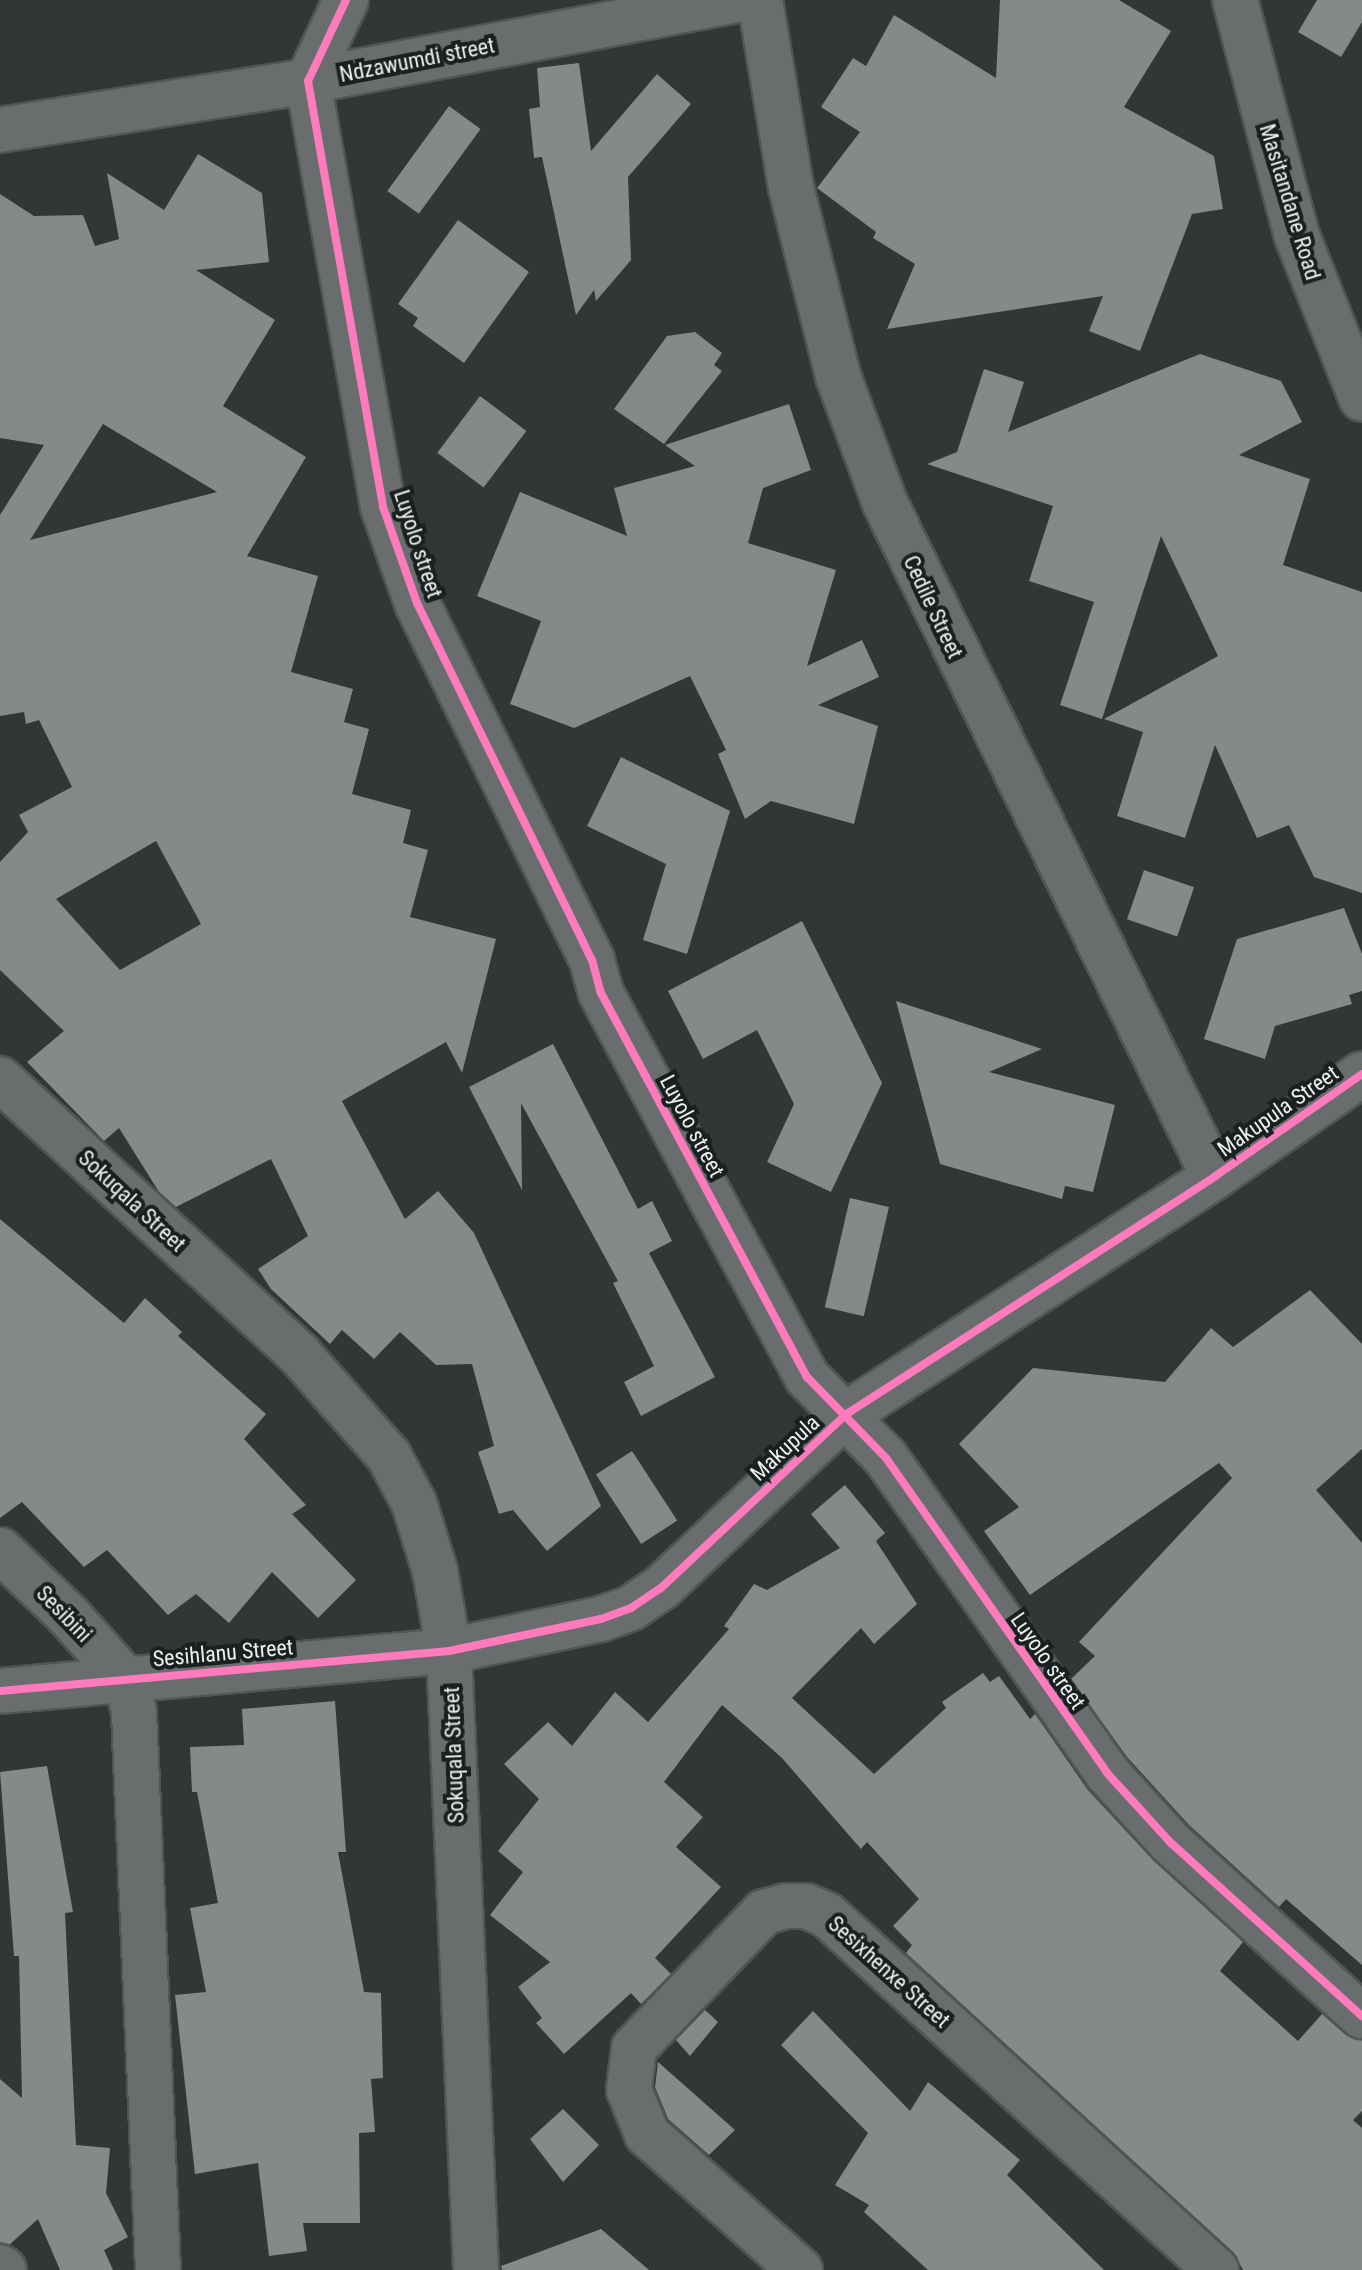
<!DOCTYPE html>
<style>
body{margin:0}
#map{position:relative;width:1362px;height:2270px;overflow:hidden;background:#313737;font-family:"Roboto Condensed",sans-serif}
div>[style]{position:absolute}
.building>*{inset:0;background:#848989;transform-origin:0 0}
.roads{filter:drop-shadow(2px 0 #505555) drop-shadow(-2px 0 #505555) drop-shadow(0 2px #505555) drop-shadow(0 -2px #505555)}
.minor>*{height:44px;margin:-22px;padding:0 22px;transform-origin:22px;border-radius:22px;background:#696d6d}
.cycleway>*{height:8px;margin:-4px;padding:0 4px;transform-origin:4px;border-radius:4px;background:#fd7abc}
span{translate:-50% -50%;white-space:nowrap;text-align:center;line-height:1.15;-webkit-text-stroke:8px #1a1f1f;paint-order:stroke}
.street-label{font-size:22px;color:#ebf1f1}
</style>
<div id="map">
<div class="building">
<div style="clip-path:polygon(1000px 0,1119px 0,1171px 31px,1124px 107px,1214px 156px,1223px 209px,1192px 214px,1140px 351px,1089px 331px,1103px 296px,887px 329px,915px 264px,873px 238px,876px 232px,817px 188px,860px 132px,821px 107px,853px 58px,866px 66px,894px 15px,996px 78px)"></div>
<div style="clip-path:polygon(1317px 0,1362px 0,1362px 22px,1341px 57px,1298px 32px)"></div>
<div style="clip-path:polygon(579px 63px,591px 151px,657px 74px,691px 104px,628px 177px,631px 260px,596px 301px,594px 290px,576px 315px,542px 157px,534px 158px,529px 109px,540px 107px,537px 68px)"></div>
<div style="left:449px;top:106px;width:39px;height:105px;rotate:36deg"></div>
<div style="clip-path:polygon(evenodd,198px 154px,262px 193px,269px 262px,196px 270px,275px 320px,223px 406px,306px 457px,247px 556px,318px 576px,291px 672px,353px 689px,344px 722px,369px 729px,352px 794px,411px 810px,403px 843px,428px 850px,410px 917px,496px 939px,462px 1073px,446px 1042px,342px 1101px,405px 1219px,438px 1191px,474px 1233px,601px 1506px,547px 1551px,513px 1510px,499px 1514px,478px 1452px,494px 1446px,472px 1364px,436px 1365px,400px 1332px,374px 1359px,342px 1330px,330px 1344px,271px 1289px,258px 1269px,308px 1236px,271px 1159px,176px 1207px,159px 1192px,119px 1128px,104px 1141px,27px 1062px,64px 1031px,0 970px,0 862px,28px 832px,19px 815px,72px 787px,39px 720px,26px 724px,24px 712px,0 716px,0 515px,44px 445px,0 438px,0 194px,34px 216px,83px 215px,95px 246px,119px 239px,107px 173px,164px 210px,198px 154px,103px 424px,217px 492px,30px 540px,103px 424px,198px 154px,156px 841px,201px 924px,120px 970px,56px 899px,156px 841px)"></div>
<div style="clip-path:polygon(458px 220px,529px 272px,464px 363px,413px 326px,418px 318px,398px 304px)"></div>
<div style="clip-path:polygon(695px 332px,722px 353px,714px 365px,722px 371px,664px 444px,614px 409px,667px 336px)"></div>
<div style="clip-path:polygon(1200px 354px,1281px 381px,1302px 422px,1239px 455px,1310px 479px,1283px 565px,1362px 592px,1362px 893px,1314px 877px,1289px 825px,1257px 838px,1215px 745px,1185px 838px,1117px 816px,1143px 732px,1104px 719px,1218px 656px,1161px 536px,1102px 719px,1060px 705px,1094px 602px,1029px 581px,1053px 506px,927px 464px,957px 452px,984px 369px,1024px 382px,1008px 432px)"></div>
<div style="left:480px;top:396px;width:58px;height:71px;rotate:37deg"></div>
<div style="clip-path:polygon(789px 404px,811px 470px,763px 488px,748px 543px,836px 570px,807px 666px,862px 640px,879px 677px,818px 705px,878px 726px,854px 824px,771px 801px,745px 819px,718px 754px,726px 750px,690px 676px,574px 728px,510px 704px,541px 621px,477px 596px,520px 492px,627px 536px,614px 488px,695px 466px,665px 445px)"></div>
<div style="clip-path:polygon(621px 757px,730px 811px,687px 954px,643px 940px,666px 864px,587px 826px)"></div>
<div style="left:1144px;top:870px;width:53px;height:52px;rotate:19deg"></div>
<div style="clip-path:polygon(1344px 908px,1362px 954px,1362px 991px,1349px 995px,1352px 1004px,1275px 1026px,1265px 1059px,1204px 1039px,1237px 939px)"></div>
<div style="clip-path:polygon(802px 921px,882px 1083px,831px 1192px,767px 1162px,794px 1104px,757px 1030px,703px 1059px,668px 991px)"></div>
<div style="clip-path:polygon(896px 1001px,1042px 1049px,989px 1072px,1115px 1105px,1093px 1192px,1065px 1186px,1062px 1199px,940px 1164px)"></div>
<div style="clip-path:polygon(553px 1044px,638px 1209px,652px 1201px,672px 1241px,649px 1253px,715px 1377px,641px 1416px,624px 1382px,654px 1366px,613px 1283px,618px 1281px,521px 1103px,522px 1190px,469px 1087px)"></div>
<div style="left:850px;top:1198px;width:40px;height:112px;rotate:13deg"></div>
<div style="clip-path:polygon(0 1219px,124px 1323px,145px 1298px,182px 1332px,178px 1336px,266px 1414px,244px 1439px,306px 1505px,292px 1514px,356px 1580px,318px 1618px,272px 1572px,229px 1623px,196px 1594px,168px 1615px,107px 1550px,84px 1567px,22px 1502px,0 1518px)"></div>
<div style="clip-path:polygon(1310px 1290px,1362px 1344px,1362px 1449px,1316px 1490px,1362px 1543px,1362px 1965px,1286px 1899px,1279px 1907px,1189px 1825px,1127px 1757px,1071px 1679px,1095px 1656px,1079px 1642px,1232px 1478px,1219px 1463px,1030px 1595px,984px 1531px,1019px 1507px,959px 1444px,1033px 1368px,1165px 1382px,1211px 1328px,1233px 1347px)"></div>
<div style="left:632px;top:1451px;width:83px;height:43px;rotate:57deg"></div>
<div style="clip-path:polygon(845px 1485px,885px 1533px,876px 1541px,917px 1604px,874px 1644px,861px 1628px,792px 1698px,874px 1774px,946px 1708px,942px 1702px,983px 1673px,990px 1682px,999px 1676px,1030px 1719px,1035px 1714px,1088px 1790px,1153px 1860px,1243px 1942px,1220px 1971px,1298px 2041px,1322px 2014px,1346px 2035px,1362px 2040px,1362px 2111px,1353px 2120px,1362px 2128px,1362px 2270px,1243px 2270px,1233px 2252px,906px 1953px,912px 1945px,893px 1926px,919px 1899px,867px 1842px,861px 1849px,782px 1758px,722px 1705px,664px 1782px,703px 1817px,676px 1847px,721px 1887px,655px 1958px,671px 1974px,641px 2004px,631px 1993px,564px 2054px,536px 2023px,542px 2018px,518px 1987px,550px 1962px,490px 1915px,523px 1872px,498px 1851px,539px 1799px,504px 1764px,548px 1722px,572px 1746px,615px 1692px,648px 1722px,729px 1629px,724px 1626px,754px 1584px,767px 1590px,840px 1548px,811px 1514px)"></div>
<div style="clip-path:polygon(335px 1701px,346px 1852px,338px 1852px,364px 1992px,381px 1993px,383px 2078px,371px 2079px,375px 2132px,359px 2133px,360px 2223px,303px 2223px,307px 2251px,269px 2256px,258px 2163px,195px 2174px,175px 1995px,206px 1992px,190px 1908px,218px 1903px,197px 1792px,192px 1792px,190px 1747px,244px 1745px,242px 1709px)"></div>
<div style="clip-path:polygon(47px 1766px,73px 1912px,65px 1913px,76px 2145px,110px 2148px,106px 2193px,128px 2237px,104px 2250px,113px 2270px,60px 2270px,38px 2219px,9px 2245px,0 2242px,0 2079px,22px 2098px,19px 1956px,14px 1956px,0 1772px)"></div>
<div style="clip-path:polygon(705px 2010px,718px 2022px,690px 2056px,676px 2040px)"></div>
<div style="clip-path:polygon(813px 2011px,910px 2111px,928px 2082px,1020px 2160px,1007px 2175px,1104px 2270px,928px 2270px,864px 2212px,869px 2205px,835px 2185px,868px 2133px,781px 2045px)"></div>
<div style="clip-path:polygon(658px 2062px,735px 2130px,709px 2155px,668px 2119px,655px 2087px)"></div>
<div style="clip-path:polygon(563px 2109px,599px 2145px,563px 2182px,530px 2139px)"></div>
<div style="clip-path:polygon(601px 2229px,649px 2270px,502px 2270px,501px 2266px)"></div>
</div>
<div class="roads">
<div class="minor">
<div style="left:346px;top:0;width:89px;rotate:115.1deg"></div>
<div style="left:308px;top:81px;width:433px;rotate:80deg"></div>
<div style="left:383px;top:507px;width:102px;rotate:70.5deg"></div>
<div style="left:417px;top:603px;width:398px;rotate:63.9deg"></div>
<div style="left:592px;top:960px;width:34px;rotate:75deg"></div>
<div style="left:601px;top:993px;width:436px;rotate:61.8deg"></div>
<div style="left:807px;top:1377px;width:113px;rotate:45.7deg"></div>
<div style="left:886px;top:1458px;width:385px;rotate:54.9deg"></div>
<div style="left:1107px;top:1773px;width:95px;rotate:47.6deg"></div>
<div style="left:1171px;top:1843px;width:258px;rotate:42.2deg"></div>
<div style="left:760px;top:0;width:190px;rotate:80.6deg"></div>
<div style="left:791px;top:187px;width:195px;rotate:76deg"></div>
<div style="left:838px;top:376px;width:135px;rotate:69.7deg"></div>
<div style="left:885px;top:503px;width:750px;rotate:63.98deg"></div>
<div style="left:1235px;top:0;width:244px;rotate:75.3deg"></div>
<div style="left:1297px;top:236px;width:175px;rotate:68.3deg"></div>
<div style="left:0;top:130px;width:312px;rotate:-9deg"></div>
<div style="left:308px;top:81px;width:438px;rotate:-10.7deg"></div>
<div style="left:0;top:1079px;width:406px;rotate:42.6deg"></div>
<div style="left:299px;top:1354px;width:136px;rotate:48.6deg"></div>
<div style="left:389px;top:1456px;width:53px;rotate:62deg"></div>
<div style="left:414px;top:1503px;width:71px;rotate:72.8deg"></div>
<div style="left:435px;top:1571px;width:81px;rotate:80.1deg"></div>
<div style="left:449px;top:1651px;width:620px;rotate:87.5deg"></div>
<div style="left:0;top:1550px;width:94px;rotate:43.7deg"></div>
<div style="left:68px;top:1615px;width:87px;rotate:48.3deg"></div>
<div style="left:126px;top:1680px;width:34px;rotate:76deg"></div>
<div style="left:134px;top:1713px;width:558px;rotate:87.53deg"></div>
<div style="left:0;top:1691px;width:451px;rotate:-5.1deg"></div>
<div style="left:449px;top:1651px;width:155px;rotate:-11.9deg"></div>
<div style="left:601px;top:1619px;width:32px;rotate:-20deg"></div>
<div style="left:631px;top:1608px;width:36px;rotate:-34deg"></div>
<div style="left:661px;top:1588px;width:253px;rotate:-43.2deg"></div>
<div style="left:845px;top:1415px;width:439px;rotate:-32.8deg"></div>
<div style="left:1214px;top:1177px;width:180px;rotate:-34.8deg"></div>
<div style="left:0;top:2267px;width:5px;rotate:37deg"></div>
<div style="left:800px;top:2270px;width:205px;rotate:-138.4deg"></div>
<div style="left:647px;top:2134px;width:48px;rotate:-112.2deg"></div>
<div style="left:629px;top:2090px;width:42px;rotate:-83.2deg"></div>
<div style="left:634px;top:2048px;width:188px;rotate:-46.3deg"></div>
<div style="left:764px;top:1912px;width:23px;rotate:-15deg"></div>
<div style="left:786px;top:1906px;width:20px"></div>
<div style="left:806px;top:1906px;width:23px;rotate:23deg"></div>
<div style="left:827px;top:1915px;width:527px;rotate:42.38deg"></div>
</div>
</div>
<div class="cycleway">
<div style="left:346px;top:0;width:89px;rotate:115.1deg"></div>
<div style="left:308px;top:81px;width:433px;rotate:80deg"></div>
<div style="left:383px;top:507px;width:102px;rotate:70.5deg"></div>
<div style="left:417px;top:603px;width:398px;rotate:63.9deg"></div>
<div style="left:592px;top:960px;width:34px;rotate:75deg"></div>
<div style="left:601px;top:993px;width:436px;rotate:61.8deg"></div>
<div style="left:807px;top:1377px;width:113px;rotate:45.7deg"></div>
<div style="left:886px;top:1458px;width:385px;rotate:54.9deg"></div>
<div style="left:1107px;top:1773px;width:95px;rotate:47.6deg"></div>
<div style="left:1171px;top:1843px;width:258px;rotate:42.2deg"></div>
<div style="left:0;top:1691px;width:451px;rotate:-5.1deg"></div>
<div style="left:449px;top:1651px;width:155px;rotate:-11.9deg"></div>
<div style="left:601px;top:1619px;width:32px;rotate:-20deg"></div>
<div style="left:631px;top:1608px;width:36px;rotate:-34deg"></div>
<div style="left:661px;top:1588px;width:253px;rotate:-43.2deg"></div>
<div style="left:845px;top:1415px;width:439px;rotate:-32.8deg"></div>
<div style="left:1214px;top:1177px;width:180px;rotate:-34.8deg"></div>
</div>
<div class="street-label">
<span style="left:417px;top:60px;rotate:-11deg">Ndzawumdi street</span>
<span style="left:1290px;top:202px;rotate:73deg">Masitandane Road</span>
<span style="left:418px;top:544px;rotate:72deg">Luyolo street</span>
<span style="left:933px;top:607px;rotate:65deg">Cedile Street</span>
<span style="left:1278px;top:1111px;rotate:-35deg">Makupula Street</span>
<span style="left:692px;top:1126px;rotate:62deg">Luyolo street</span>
<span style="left:132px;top:1201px;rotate:43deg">Sokuqala Street</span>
<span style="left:785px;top:1448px;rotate:-43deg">Makupula</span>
<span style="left:64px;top:1614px;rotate:46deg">Sesibini</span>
<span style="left:223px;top:1653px;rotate:-5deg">Sesihlanu Street</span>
<span style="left:1048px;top:1661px;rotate:55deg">Luyolo street</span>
<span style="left:454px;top:1755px;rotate:-92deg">Sokuqala Street</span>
<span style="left:889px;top:1972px;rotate:42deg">Sesixhenxe Street</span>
</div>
</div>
